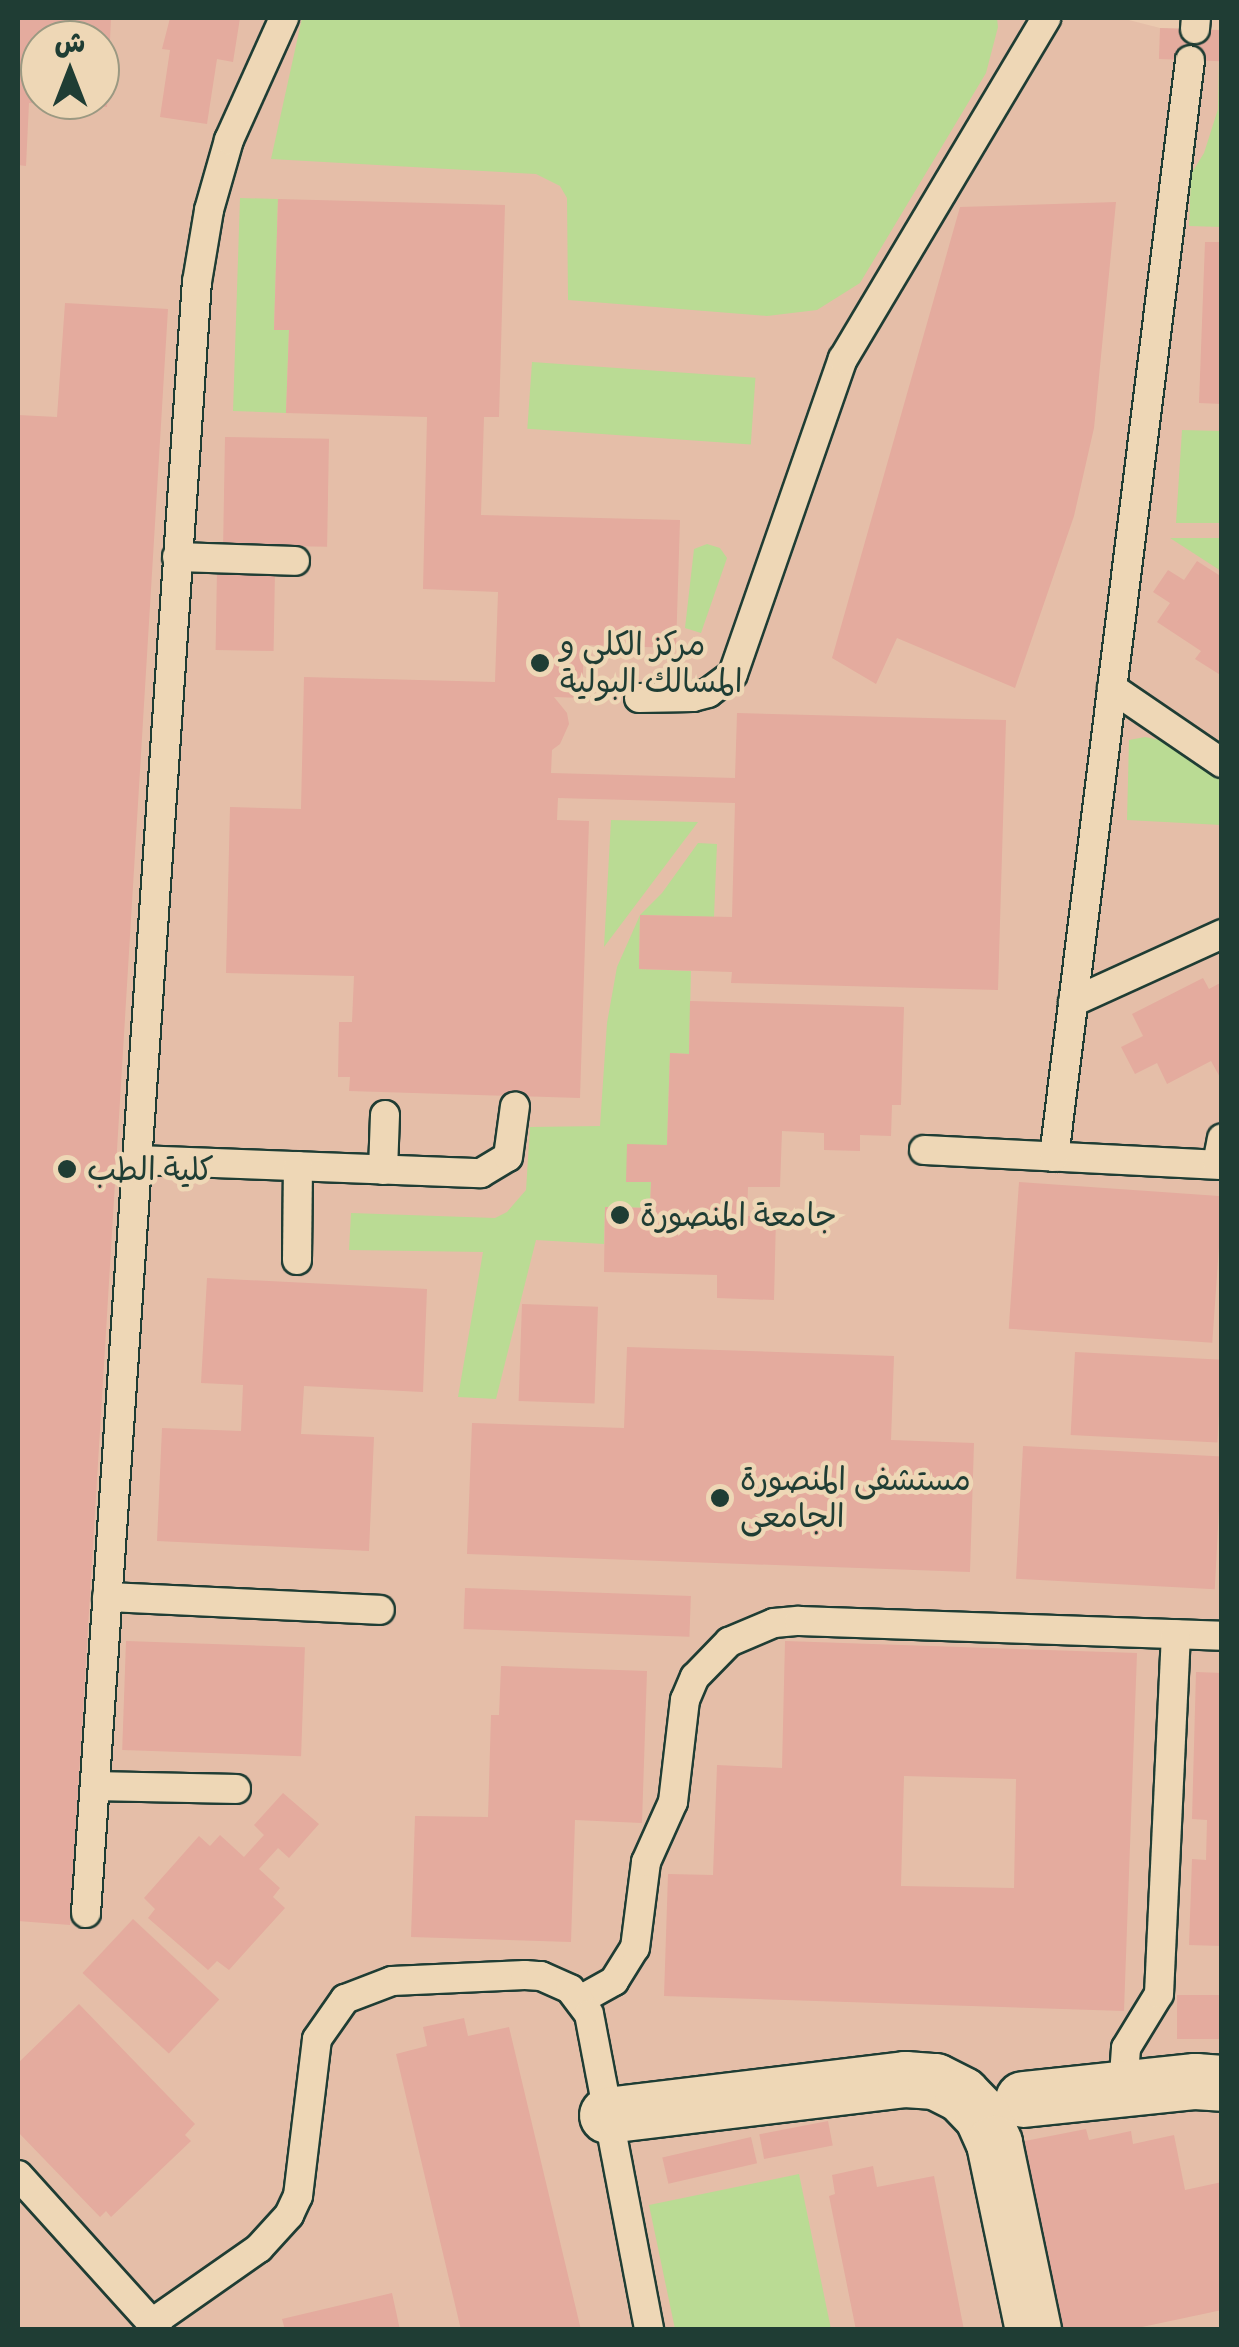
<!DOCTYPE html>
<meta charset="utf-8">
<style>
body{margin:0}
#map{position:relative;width:1239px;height:2347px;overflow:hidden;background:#ebcaaf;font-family:Delius,"Playpen Sans Arabic",sans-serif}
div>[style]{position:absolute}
.built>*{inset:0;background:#e5bea8}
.green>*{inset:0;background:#badb94;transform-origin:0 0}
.building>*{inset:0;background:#e4ab9e;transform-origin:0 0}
.roads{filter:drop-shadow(2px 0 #1f3d34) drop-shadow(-2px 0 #1f3d34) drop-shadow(0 2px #1f3d34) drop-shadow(0 -2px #1f3d34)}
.service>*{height:28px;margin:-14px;padding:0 14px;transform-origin:14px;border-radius:14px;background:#eed7b6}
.minor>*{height:55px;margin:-27.5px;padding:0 27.5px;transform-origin:27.5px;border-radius:27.5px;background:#eed7b6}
.dots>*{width:28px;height:28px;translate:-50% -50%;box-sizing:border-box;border:5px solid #eed7b6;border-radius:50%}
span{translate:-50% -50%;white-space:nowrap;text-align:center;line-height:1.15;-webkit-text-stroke:9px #eed7b6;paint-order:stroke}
.poi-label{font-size:32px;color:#1f3d34}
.left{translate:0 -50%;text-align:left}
.frame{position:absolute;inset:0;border:20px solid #1f3d34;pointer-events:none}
.north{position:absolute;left:20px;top:20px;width:100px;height:100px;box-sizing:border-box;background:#eed7b6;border:2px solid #9b9982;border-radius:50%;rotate:0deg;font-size:28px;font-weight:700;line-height:40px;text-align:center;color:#1f3d34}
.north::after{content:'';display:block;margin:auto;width:35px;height:45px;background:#1f3d34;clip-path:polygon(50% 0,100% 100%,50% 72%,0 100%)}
</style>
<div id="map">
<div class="built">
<div style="clip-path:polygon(evenodd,18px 18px,1121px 18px,1160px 28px,1221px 30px,1221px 2329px,18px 2329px,18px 18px,40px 40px,100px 40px,100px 100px,40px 100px,40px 40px)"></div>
</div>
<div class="green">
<div style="clip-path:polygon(302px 18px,997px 18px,998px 27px,986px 73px,860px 283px,817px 310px,767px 316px,568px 300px,567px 198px,560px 186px,536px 174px,271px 159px)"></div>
<div style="clip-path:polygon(1219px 60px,1222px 60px,1221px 227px,1189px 226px,1191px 174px,1204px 153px,1218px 109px)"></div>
<div style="clip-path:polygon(240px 198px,278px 199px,274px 330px,289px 330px,286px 413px,233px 411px)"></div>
<div style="left:532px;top:362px;width:224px;height:67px;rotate:4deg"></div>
<div style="clip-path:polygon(1182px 430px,1221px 431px,1221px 523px,1176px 523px)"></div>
<div style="clip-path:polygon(1170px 538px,1221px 538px,1221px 571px)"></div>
<div style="clip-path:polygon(707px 544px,720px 548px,727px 558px,701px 633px,685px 628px,694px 549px)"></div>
<div style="clip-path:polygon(1145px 737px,1160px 740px,1221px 777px,1221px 825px,1127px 820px,1129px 740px)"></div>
<div style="clip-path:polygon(611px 820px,698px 822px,604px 947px)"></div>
<div style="clip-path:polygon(698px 843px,717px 844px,714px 917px,640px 915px,639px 969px,691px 971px,689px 1054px,670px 1053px,667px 1145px,626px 1182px,651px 1182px,650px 1208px,605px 1207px,604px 1244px,536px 1240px,496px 1399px,458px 1397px,483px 1252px,349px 1250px,351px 1213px,495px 1218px,507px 1212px,526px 1190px,530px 1127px,600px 1126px,607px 1023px,617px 967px,640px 915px,662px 893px)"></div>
<div style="clip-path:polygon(799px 2174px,831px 2329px,675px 2329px,649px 2205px)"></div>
</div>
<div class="building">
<div style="clip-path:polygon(evenodd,18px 18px,111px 18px,107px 107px,29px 103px,26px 166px,18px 165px,18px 18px,40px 40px,100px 40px,100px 100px,40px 100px,40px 40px)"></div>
<div style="clip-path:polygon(170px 18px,240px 18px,233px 62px,217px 59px,207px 124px,160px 117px,170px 50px,162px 49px)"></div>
<div style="left:1160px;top:28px;width:62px;height:31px;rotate:2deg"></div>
<div style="clip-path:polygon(278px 199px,505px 205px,499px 417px,484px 417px,481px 515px,680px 520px,676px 648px,584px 645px,582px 698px,554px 697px,567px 713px,569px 724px,560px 744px,552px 750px,551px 773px,735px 778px,737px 713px,1006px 720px,998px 990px,731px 983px,732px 972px,639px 969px,640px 915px,732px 917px,735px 803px,558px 798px,557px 820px,589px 821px,580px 1098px,349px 1091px,350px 1077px,338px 1077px,339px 1022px,352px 1022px,354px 976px,226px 973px,230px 807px,301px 809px,304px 677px,495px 682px,498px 592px,423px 589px,427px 417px,286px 413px,289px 330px,274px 330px)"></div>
<div style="clip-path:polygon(1116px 202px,1094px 428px,1074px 516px,1015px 688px,897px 638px,876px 684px,832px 658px,960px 207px)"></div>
<div style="clip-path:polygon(1205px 242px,1222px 242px,1222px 404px,1199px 403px)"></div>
<div style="clip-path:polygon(65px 303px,168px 309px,70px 1925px,18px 1921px,18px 415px,57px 417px)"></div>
<div style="left:225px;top:437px;width:104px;height:108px;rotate:1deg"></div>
<div style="clip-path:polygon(1197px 561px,1222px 577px,1222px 676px,1195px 659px,1201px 651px,1157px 622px,1170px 603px,1153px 592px,1168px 570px,1184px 580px)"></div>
<div style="left:217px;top:570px;width:58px;height:80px;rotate:1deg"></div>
<div style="clip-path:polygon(1203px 978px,1209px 989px,1222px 982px,1222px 1081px,1211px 1061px,1167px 1084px,1157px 1063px,1135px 1074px,1121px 1047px,1143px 1036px,1132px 1014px)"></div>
<div style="clip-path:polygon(690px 1001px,904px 1007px,901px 1105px,892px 1105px,891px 1136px,860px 1135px,860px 1151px,824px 1150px,824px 1133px,782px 1131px,780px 1187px,748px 1187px,747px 1216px,776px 1217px,774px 1300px,717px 1298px,717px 1275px,604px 1272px,605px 1207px,650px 1208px,651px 1182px,626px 1182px,627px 1144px,667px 1145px,670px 1053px,689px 1054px)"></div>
<div style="left:1019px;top:1182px;width:204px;height:147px;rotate:4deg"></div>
<div style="clip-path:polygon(207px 1278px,427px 1289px,423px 1392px,304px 1386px,301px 1434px,374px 1437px,369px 1551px,157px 1541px,162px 1428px,241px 1431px,243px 1385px,201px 1383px)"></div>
<div style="left:522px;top:1304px;width:76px;height:97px;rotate:2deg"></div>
<div style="clip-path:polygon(627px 1347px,894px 1356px,891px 1440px,974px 1443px,970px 1572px,467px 1554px,472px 1423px,624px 1428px)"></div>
<div style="left:1075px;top:1352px;width:147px;height:83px;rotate:3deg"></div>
<div style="left:1023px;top:1446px;width:199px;height:133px;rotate:3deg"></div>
<div style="left:465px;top:1588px;width:226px;height:41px;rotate:2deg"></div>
<div style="left:126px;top:1641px;width:179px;height:109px;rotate:2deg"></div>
<div style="clip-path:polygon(evenodd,785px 1641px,1137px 1653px,1124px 2011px,664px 1996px,668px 1874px,713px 1875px,717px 1765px,782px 1768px,785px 1641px,904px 1776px,1016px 1779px,1014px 1888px,901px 1886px,904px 1776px)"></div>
<div style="clip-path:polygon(501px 1666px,647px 1671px,642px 1823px,575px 1820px,571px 1942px,411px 1937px,415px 1816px,488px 1817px,491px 1715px,499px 1715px)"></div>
<div style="clip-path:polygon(1196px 1672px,1222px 1673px,1222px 1946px,1189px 1945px,1192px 1859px,1206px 1860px,1207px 1820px,1192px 1819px)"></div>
<div style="clip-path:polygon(283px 1793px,319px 1824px,289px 1858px,278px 1848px,259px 1869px,280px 1888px,273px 1897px,285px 1908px,229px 1970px,217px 1961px,208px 1970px,148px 1918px,155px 1909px,144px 1898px,199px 1836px,210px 1846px,220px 1835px,244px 1857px,264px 1835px,254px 1825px)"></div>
<div style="left:133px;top:1919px;width:118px;height:74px;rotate:43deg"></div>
<div style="left:1222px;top:1995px;width:44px;height:45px;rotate:90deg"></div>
<div style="clip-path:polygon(79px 2004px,195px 2124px,185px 2135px,191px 2141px,111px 2217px,106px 2211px,100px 2217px,18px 2132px,18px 2063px)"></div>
<div style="clip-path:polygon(464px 2018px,468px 2036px,509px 2027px,581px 2330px,461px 2330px,396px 2054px,427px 2046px,423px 2027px)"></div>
<div style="left:828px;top:2121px;width:25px;height:70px;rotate:79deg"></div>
<div style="clip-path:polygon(1086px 2129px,1089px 2140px,1131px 2131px,1133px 2144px,1174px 2135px,1185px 2190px,1222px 2182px,1222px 2310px,1128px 2330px,1051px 2330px,1015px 2143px)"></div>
<div style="left:751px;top:2137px;width:27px;height:91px;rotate:77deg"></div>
<div style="clip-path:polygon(873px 2166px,877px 2187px,934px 2176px,964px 2330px,856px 2330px,829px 2196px,835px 2194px,832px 2175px)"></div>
<div style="clip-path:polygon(392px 2293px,400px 2330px,285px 2330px,282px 2319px)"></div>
</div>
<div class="roads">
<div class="service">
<div style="left:1195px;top:29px;width:11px;rotate:-85deg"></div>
<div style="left:177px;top:557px;width:118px;rotate:1.9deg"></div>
<div style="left:1112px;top:688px;width:133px;rotate:34.3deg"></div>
<div style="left:639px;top:698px;width:54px;rotate:-1.1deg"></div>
<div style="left:693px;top:697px;width:16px;rotate:-15deg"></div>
<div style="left:708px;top:693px;width:31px;rotate:-37deg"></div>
<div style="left:733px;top:674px;width:334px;rotate:-70.8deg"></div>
<div style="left:843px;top:359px;width:397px;rotate:-59.2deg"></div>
<div style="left:1073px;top:1002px;width:164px;rotate:-24.5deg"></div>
<div style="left:924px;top:1150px;width:298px;rotate:2.9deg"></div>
<div style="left:1054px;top:1157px;width:1105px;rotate:-82.93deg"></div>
<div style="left:137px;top:1160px;width:344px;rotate:2.2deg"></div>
<div style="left:481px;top:1173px;width:31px;rotate:-31deg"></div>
<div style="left:508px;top:1157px;width:51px;rotate:-82.2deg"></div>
<div style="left:1217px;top:1164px;width:26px;rotate:-79deg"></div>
<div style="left:383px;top:1170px;width:55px;rotate:-87.9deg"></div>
<div style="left:297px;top:1260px;width:94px;rotate:-89.4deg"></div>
<div style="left:107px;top:1597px;width:273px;rotate:2.7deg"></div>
<div style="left:95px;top:1786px;width:141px;rotate:1.2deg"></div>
<div style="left:86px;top:1913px;width:1635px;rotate:-86.11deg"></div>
<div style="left:197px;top:282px;width:73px;rotate:-80.5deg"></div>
<div style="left:209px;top:210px;width:73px;rotate:-74.1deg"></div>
<div style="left:229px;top:140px;width:134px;rotate:-65.7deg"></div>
<div style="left:580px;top:2000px;width:39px;rotate:-29deg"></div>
<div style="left:614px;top:1981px;width:39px;rotate:-58deg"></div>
<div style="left:635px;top:1948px;width:87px;rotate:-82.7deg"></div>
<div style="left:646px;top:1862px;width:66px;rotate:-65.8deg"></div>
<div style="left:673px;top:1802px;width:103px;rotate:-83.3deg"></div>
<div style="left:685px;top:1700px;width:25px;rotate:-67deg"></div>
<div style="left:695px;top:1677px;width:49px;rotate:-45.8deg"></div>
<div style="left:729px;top:1642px;width:49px;rotate:-22.9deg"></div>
<div style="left:774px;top:1623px;width:25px;rotate:-5deg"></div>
<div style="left:799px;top:1621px;width:423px;rotate:2deg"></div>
<div style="left:1123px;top:2089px;width:41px;rotate:-85.8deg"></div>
<div style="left:1126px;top:2048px;width:63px;rotate:-58.6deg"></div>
<div style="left:1159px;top:1994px;width:360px;rotate:-87.3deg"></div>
<div style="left:18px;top:2175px;width:209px;rotate:47.9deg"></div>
<div style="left:152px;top:2323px;width:131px;rotate:-35deg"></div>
<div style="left:259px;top:2248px;width:45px;rotate:-47.7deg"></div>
<div style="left:289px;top:2215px;width:21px;rotate:-65deg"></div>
<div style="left:298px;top:2196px;width:158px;rotate:-83.1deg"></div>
<div style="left:317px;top:2039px;width:49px;rotate:-55deg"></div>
<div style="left:345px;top:1999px;width:50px;rotate:-21deg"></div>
<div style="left:392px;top:1981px;width:133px;rotate:-2.6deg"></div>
<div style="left:525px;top:1975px;width:16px;rotate:4deg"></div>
<div style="left:541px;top:1976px;width:32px;rotate:24deg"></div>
<div style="left:570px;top:1989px;width:31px;rotate:53deg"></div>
<div style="left:589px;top:2014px;width:322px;rotate:79.2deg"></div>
</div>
<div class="minor">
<div style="left:1023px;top:2099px;width:173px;rotate:-6deg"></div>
<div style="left:1195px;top:2081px;width:27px;rotate:4deg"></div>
<div style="left:607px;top:2115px;width:300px;rotate:-6.9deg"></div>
<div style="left:905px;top:2079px;width:30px;rotate:4deg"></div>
<div style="left:935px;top:2081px;width:30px;rotate:27deg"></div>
<div style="left:962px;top:2095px;width:29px;rotate:46deg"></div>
<div style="left:982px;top:2116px;width:30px;rotate:66deg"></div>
<div style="left:994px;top:2143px;width:191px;rotate:78.2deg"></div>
</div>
</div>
<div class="dots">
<div style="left:540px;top:663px;background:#1f3d34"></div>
<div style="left:67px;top:1169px;background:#1f3d34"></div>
<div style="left:620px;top:1215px;background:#1f3d34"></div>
<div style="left:720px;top:1498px;background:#1f3d34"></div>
</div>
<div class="poi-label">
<span class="left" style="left:560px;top:663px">مركز الكلى و<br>المسالك البولية</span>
<span class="left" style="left:87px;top:1169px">كلية الطب</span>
<span class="left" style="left:640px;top:1215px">جامعة المنصورة</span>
<span class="left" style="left:740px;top:1498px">مستشفى المنصورة<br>الجامعى</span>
</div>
<div class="frame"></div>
<div class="north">ش</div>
</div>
